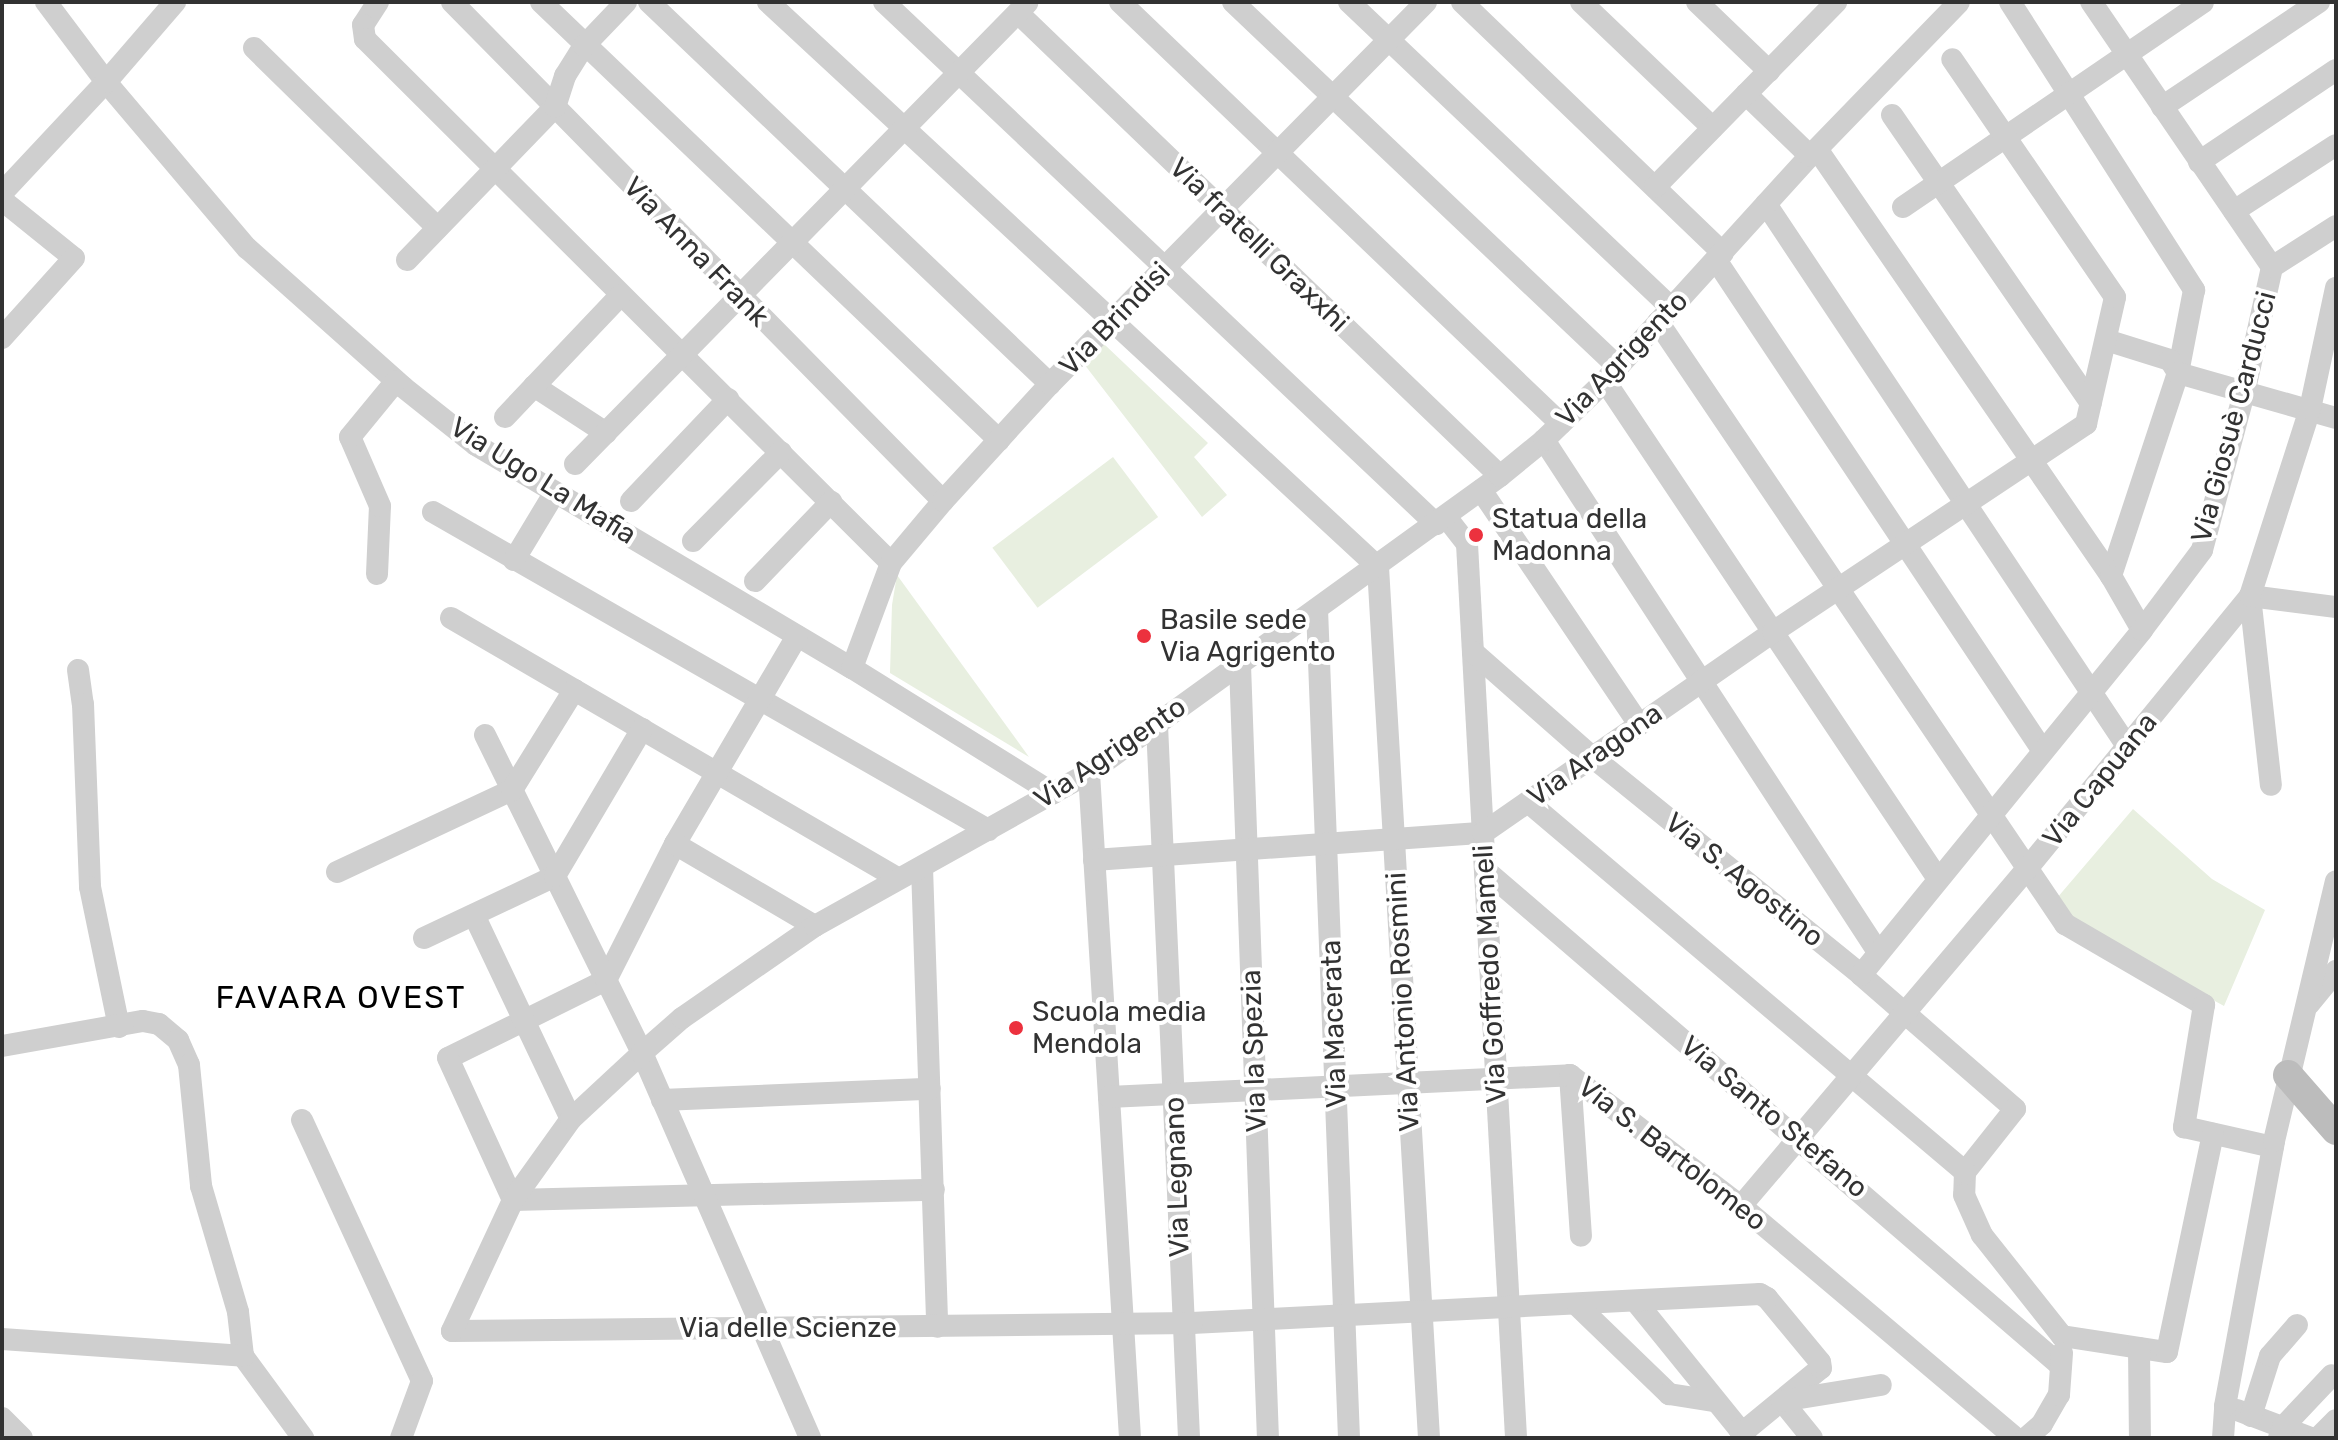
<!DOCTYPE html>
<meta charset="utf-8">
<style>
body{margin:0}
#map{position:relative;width:2338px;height:1440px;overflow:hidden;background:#fff;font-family:Rubik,sans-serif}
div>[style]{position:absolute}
.green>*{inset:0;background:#e8efe0;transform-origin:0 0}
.street>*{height:22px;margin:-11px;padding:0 11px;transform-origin:11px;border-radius:11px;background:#cfcfcf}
.secondary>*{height:30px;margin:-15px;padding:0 15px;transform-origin:15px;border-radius:15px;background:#bcbcbc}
.dots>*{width:22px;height:22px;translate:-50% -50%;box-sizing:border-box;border:4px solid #fff;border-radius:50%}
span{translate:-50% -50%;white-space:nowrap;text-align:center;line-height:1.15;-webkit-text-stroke:8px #fff;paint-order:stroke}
.street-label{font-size:28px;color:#323232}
.poi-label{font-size:28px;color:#323232}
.left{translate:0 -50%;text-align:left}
.quarter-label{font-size:32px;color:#000;letter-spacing:2px}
.frame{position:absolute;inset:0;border:4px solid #323232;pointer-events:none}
</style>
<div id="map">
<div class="green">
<div style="clip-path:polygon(1104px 344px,1208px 443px,1194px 457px,1227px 495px,1202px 517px,1084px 364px)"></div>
<div style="left:1113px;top:457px;width:75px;height:151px;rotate:53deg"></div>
<div style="clip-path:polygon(897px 575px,1029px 757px,890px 673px,892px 605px)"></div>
<div style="clip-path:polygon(2133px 809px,2212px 879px,2265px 910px,2224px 1006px,2082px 928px,2057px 898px)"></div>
</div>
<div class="street">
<div style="left:46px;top:2px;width:100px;rotate:53.1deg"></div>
<div style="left:106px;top:82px;width:218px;rotate:49.7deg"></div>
<div style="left:247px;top:248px;width:209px;rotate:41.7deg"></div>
<div style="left:403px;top:387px;width:93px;rotate:38.5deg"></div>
<div style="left:476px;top:445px;width:437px;rotate:30.7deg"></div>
<div style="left:852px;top:668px;width:237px;rotate:31.9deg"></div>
<div style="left:378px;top:2px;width:27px;rotate:123deg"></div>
<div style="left:363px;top:25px;width:14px;rotate:82deg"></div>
<div style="left:365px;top:39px;width:742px;rotate:44.89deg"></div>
<div style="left:452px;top:2px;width:700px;rotate:45.46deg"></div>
<div style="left:541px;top:2px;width:634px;rotate:43.72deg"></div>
<div style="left:649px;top:2px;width:554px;rotate:43.61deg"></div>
<div style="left:768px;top:2px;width:831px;rotate:42.81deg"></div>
<div style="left:1378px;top:567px;width:872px;rotate:86.65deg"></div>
<div style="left:884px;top:2px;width:760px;rotate:43.4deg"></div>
<div style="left:1120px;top:2px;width:610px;rotate:43.74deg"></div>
<div style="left:1233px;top:2px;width:531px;rotate:43.47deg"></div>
<div style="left:1349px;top:2px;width:445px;rotate:43.5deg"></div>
<div style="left:1462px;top:2px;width:362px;rotate:43.9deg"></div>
<div style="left:1581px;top:2px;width:182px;rotate:43.7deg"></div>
<div style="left:1697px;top:2px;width:100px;rotate:43.8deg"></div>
<div style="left:2010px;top:2px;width:342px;rotate:57.4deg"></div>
<div style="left:2194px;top:290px;width:85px;rotate:100.9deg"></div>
<div style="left:2178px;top:373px;width:214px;rotate:108.3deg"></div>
<div style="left:1018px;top:13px;width:668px;rotate:43.85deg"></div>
<div style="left:254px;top:48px;width:257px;rotate:44.4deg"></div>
<div style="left:1746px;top:94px;width:89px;rotate:44.1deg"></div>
<div style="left:2162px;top:107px;width:189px;rotate:-33.8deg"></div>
<div style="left:1892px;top:115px;width:350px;rotate:55.4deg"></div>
<div style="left:1817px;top:149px;width:518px;rotate:55.45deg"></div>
<div style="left:2111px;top:576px;width:62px;rotate:60.1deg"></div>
<div style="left:2199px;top:162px;width:165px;rotate:-33.9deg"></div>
<div style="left:1655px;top:187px;width:259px;rotate:-45.6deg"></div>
<div style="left:2px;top:193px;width:152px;rotate:-46.9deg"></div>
<div style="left:106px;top:82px;width:106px;rotate:-49.2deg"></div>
<div style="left:2px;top:200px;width:92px;rotate:38.9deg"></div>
<div style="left:74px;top:258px;width:108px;rotate:132deg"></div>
<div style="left:1766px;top:204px;width:651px;rotate:56.33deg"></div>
<div style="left:1903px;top:207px;width:363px;rotate:-34.3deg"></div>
<div style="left:2234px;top:211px;width:121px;rotate:-32.9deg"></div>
<div style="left:407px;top:260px;width:213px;rotate:-46deg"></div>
<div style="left:555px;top:107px;width:33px;rotate:-72deg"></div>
<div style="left:565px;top:76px;width:36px;rotate:-58deg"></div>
<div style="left:584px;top:46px;width:61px;rotate:-46.3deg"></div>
<div style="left:1716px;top:260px;width:590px;rotate:56.34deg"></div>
<div style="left:2272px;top:267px;width:76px;rotate:-32.6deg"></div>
<div style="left:1658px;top:322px;width:727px;rotate:55.94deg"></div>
<div style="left:2065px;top:924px;width:161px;rotate:30.2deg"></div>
<div style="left:2204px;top:1005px;width:124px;rotate:99.3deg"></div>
<div style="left:2184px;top:1127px;width:91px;rotate:12.7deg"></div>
<div style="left:2106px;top:340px;width:67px;rotate:17.4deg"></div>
<div style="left:2170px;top:360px;width:15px;rotate:58deg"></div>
<div style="left:2178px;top:373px;width:164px;rotate:15.9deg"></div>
<div style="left:1605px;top:381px;width:599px;rotate:56.23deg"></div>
<div style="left:534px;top:386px;width:86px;rotate:33.1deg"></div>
<div style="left:505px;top:417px;width:167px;rotate:-46.5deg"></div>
<div style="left:1544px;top:440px;width:611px;rotate:56.88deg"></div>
<div style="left:575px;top:464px;width:646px;rotate:-45.56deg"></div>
<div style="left:1481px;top:490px;width:282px;rotate:56deg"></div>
<div style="left:631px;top:501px;width:141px;rotate:-46.4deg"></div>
<div style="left:433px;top:512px;width:640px;rotate:29.81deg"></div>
<div style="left:1446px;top:517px;width:34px;rotate:52deg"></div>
<div style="left:1467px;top:544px;width:895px;rotate:86.86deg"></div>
<div style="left:693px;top:541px;width:125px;rotate:-45.3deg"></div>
<div style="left:514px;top:560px;width:79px;rotate:-58.9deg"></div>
<div style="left:377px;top:574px;width:68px;rotate:-87.5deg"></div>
<div style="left:380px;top:506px;width:75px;rotate:-113.5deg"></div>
<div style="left:350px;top:437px;width:72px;rotate:-50.6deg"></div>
<div style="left:755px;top:581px;width:110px;rotate:-46.1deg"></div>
<div style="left:2250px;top:596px;width:190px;rotate:83.7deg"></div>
<div style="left:2250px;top:596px;width:87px;rotate:7.3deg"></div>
<div style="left:1317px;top:609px;width:830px;rotate:87.79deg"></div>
<div style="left:451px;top:618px;width:518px;rotate:30.22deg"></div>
<div style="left:797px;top:636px;width:241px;rotate:120.4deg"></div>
<div style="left:675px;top:844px;width:153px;rotate:116.9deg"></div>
<div style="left:606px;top:980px;width:176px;rotate:153.7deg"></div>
<div style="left:448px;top:1058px;width:156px;rotate:65.4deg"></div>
<div style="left:513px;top:1200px;width:421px;rotate:-1.4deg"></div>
<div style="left:1473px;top:652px;width:157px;rotate:41.4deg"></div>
<div style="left:1591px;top:756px;width:348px;rotate:39deg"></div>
<div style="left:1861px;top:975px;width:204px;rotate:41deg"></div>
<div style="left:2015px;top:1109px;width:80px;rotate:128.4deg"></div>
<div style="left:1965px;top:1172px;width:23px;rotate:92deg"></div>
<div style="left:1964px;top:1195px;width:44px;rotate:65.8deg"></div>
<div style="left:1982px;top:1235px;width:129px;rotate:51.6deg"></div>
<div style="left:1240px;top:665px;width:774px;rotate:87.93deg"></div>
<div style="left:852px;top:668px;width:112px;rotate:-69.6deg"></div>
<div style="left:891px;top:563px;width:81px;rotate:-50deg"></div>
<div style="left:943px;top:501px;width:159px;rotate:-47.6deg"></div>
<div style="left:1050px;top:384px;width:536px;rotate:-45.45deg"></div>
<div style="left:78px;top:670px;width:34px;rotate:82deg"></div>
<div style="left:83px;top:704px;width:183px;rotate:87.8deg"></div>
<div style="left:90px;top:887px;width:143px;rotate:78.3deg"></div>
<div style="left:1157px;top:725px;width:714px;rotate:87.43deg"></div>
<div style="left:485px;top:735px;width:355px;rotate:63.7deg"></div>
<div style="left:642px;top:1053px;width:420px;rotate:66.4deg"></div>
<div style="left:1089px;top:773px;width:666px;rotate:86.47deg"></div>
<div style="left:1528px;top:802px;width:573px;rotate:40.25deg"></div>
<div style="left:675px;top:844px;width:162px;rotate:30.4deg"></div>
<div style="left:1094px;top:860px;width:390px;rotate:-4deg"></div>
<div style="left:1483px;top:833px;width:353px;rotate:-34.7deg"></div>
<div style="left:1773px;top:632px;width:376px;rotate:-33.6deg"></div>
<div style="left:2086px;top:424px;width:130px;rotate:-77.1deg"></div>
<div style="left:2115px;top:297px;width:288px;rotate:-124.4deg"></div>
<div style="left:922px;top:867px;width:460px;rotate:88.1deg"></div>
<div style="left:1485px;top:870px;width:760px;rotate:40.73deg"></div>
<div style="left:337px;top:872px;width:193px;rotate:-25.1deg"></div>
<div style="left:512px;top:790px;width:118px;rotate:-58.2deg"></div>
<div style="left:474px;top:915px;width:226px;rotate:64.6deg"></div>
<div style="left:424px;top:938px;width:145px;rotate:-25.3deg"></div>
<div style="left:555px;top:876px;width:171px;rotate:-59.4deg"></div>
<div style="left:1861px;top:975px;width:445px;rotate:-50.8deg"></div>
<div style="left:2142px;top:630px;width:100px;rotate:-53.1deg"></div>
<div style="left:2202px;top:550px;width:167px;rotate:-75deg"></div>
<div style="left:2245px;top:389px;width:125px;rotate:-77.5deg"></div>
<div style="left:2272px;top:267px;width:321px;rotate:-124.3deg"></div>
<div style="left:2309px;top:1004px;width:43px;rotate:-50.7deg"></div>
<div style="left:2px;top:1046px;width:143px;rotate:-10.1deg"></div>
<div style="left:143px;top:1021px;width:16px;rotate:11deg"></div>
<div style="left:159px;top:1024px;width:25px;rotate:40deg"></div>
<div style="left:178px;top:1040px;width:27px;rotate:66deg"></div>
<div style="left:189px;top:1065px;width:122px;rotate:84.3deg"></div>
<div style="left:201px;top:1186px;width:131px;rotate:73.6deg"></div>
<div style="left:238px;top:1312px;width:44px;rotate:83.5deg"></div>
<div style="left:243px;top:1356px;width:102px;rotate:53.8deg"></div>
<div style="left:1570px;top:1075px;width:161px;rotate:86.1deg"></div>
<div style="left:1109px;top:1097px;width:462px;rotate:-2.7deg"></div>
<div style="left:1570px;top:1075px;width:215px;rotate:37.5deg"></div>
<div style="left:1741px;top:1206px;width:360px;rotate:40.2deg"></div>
<div style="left:662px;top:1100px;width:268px;rotate:-2.4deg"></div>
<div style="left:302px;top:1120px;width:287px;rotate:65.3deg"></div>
<div style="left:422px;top:1381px;width:61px;rotate:110.2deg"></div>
<div style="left:1741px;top:1206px;width:441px;rotate:-49.7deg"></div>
<div style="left:2026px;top:870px;width:354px;rotate:-50.7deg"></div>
<div style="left:2250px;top:596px;width:196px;rotate:-72.2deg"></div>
<div style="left:2310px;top:409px;width:124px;rotate:-77.9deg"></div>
<div style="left:1637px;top:1303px;width:162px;rotate:51deg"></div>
<div style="left:1739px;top:1429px;width:9px;rotate:-6deg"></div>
<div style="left:1748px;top:1428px;width:94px;rotate:-39.4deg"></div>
<div style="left:1821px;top:1368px;width:6px;rotate:-99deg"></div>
<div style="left:1820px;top:1362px;width:83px;rotate:-129.6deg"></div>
<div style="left:1767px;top:1298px;width:8px;rotate:-150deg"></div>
<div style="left:1760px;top:1294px;width:569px;rotate:177.08deg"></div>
<div style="left:1192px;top:1323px;width:740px;rotate:179.38deg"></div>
<div style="left:452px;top:1331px;width:145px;rotate:-65deg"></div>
<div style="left:513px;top:1200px;width:100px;rotate:-54.4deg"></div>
<div style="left:571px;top:1119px;width:97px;rotate:-42.9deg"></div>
<div style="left:642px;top:1053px;width:53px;rotate:-41.2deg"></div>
<div style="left:682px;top:1018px;width:162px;rotate:-34.7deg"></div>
<div style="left:815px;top:926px;width:314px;rotate:-29.2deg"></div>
<div style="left:1089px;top:773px;width:507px;rotate:-35.85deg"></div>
<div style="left:1500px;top:476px;width:57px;rotate:-39.3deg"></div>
<div style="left:1544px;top:440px;width:85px;rotate:-44deg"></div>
<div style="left:1605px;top:381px;width:304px;rotate:-47.7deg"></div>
<div style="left:1810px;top:156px;width:214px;rotate:-45.9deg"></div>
<div style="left:1578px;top:1306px;width:127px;rotate:44deg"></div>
<div style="left:1669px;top:1394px;width:46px;rotate:8.8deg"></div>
<div style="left:2062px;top:1336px;width:106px;rotate:8.7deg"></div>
<div style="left:2167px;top:1352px;width:223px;rotate:-78.1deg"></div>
<div style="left:2px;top:1339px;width:242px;rotate:4deg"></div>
<div style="left:2139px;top:1348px;width:90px;rotate:89.4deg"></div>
<div style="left:2237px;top:1410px;width:79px;rotate:20.7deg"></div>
<div style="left:2251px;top:1416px;width:63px;rotate:-72.4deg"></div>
<div style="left:2270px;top:1356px;width:41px;rotate:-48.9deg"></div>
<div style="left:2px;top:1418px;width:28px;rotate:45deg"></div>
<div style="left:1812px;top:1438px;width:48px;rotate:-129deg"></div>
<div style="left:1782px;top:1401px;width:100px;rotate:-9.2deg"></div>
<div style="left:2026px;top:1438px;width:21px;rotate:-41deg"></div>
<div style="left:2042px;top:1424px;width:34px;rotate:-60deg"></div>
<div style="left:2059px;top:1395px;width:42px;rotate:-85.9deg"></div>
<div style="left:2223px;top:1438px;width:32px;rotate:-86deg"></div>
<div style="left:2225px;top:1406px;width:269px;rotate:-79.5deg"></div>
<div style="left:2274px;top:1141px;width:267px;rotate:-76.6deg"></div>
<div style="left:2279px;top:1438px;width:12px;rotate:-70deg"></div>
<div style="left:2283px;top:1427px;width:71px;rotate:-46.7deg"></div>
<div style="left:2318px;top:1438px;width:25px;rotate:-45deg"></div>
</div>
<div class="secondary">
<div style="left:2288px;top:1075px;width:73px;rotate:48.9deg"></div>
</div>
<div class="dots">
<div style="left:1476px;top:535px;background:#ec313e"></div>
<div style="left:1144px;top:636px;background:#ec313e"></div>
<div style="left:1016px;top:1028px;background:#ec313e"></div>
</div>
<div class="street-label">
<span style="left:1259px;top:245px;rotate:44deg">Via fratelli Graxxhi</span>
<span style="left:696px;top:252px;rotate:46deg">Via Anna Frank</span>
<span style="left:1115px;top:319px;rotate:-46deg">Via Brindisi</span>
<span style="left:1622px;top:359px;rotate:-46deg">Via Agrigento</span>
<span style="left:2234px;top:417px;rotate:-75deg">Via Giosuè Carducci</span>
<span style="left:543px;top:481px;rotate:32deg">Via Ugo La Mafia</span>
<span style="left:1110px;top:753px;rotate:-34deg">Via Agrigento</span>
<span style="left:1595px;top:755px;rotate:-35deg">Via Aragona</span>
<span style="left:2100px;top:780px;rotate:-51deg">Via Capuana</span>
<span style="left:1744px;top:880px;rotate:39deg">Via S. Agostino</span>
<span style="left:1490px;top:974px;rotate:-93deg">Via Goffredo Mameli</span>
<span style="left:1403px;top:1002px;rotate:-93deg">Via Antonio Rosmini</span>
<span style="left:1334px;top:1024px;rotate:-92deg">Via Macerata</span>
<span style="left:1254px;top:1051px;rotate:-92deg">Via la Spezia</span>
<span style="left:1774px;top:1117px;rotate:40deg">Via Santo Stefano</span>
<span style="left:1672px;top:1154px;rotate:38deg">Via S. Bartolomeo</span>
<span style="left:1177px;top:1177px;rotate:-92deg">Via Legnano</span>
<span style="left:788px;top:1328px">Via delle Scienze</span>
</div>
<div class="poi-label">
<span class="left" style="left:1492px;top:535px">Statua della<br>Madonna</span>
<span class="left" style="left:1160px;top:636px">Basile sede<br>Via Agrigento</span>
<span class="left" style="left:1032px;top:1028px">Scuola media<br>Mendola</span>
</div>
<div class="quarter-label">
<span style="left:341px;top:997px">FAVARA OVEST</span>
</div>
<div class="frame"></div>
</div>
